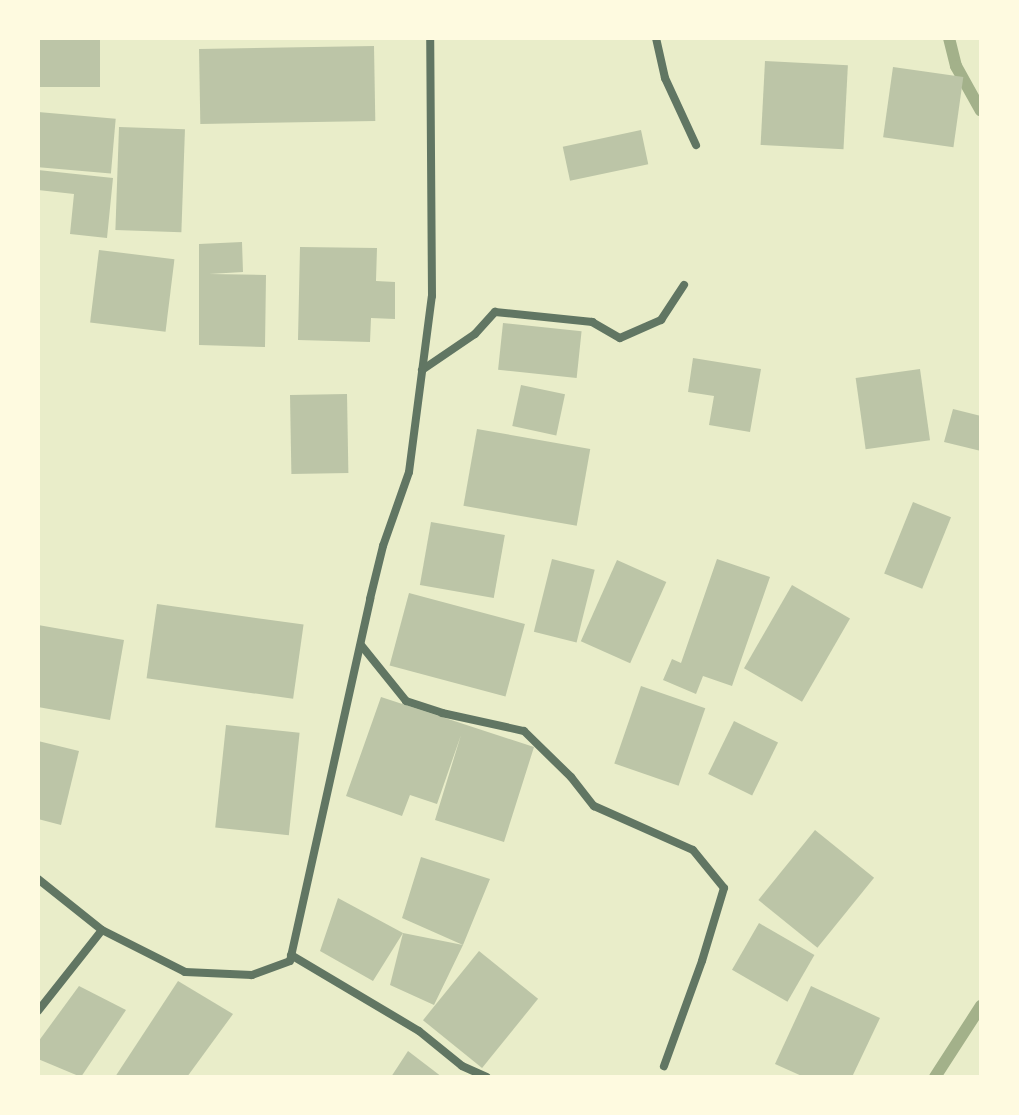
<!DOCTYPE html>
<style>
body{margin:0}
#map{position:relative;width:1019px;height:1115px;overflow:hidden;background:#e9edc9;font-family:Helvetica,sans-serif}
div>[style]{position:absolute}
.stream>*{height:12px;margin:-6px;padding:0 6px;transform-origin:6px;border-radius:6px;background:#a3b18a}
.building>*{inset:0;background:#bcc5a7;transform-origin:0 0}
.minor>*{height:8px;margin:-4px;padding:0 4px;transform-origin:4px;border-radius:4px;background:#617663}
span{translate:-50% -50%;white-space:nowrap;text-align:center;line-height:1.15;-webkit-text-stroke:8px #fefae0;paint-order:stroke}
.frame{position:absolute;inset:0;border:40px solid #fefae0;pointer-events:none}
</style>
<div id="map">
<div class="stream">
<div style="left:949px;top:38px;width:29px;rotate:76deg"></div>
<div style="left:956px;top:66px;width:51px;rotate:60.9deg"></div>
<div style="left:935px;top:1077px;width:85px;rotate:-57.1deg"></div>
</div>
<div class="building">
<div style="left:38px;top:38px;width:62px;height:49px"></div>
<div style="left:374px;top:46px;width:75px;height:175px;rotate:89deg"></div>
<div style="left:765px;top:61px;width:83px;height:84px;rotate:3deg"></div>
<div style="left:893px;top:67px;width:71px;height:71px;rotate:8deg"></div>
<div style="left:38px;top:112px;width:78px;height:55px;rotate:5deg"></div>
<div style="left:119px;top:127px;width:66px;height:103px;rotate:2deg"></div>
<div style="left:641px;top:130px;width:35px;height:80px;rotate:78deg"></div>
<div style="clip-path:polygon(38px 170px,113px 178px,107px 238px,70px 234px,74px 194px,38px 190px)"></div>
<div style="clip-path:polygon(242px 242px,243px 272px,209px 274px,266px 275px,265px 347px,199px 345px,199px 244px)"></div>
<div style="clip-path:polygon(300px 247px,377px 248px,376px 281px,395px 282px,395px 319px,371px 318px,370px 342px,298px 340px)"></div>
<div style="left:99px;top:250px;width:76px;height:73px;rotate:7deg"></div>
<div style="left:503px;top:323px;width:79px;height:47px;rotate:6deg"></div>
<div style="clip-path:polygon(693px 358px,761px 369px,750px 432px,709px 425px,714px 396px,688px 392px)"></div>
<div style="left:920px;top:369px;width:72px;height:65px;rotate:82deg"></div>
<div style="left:521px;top:385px;width:45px;height:42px;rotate:12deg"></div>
<div style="left:347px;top:394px;width:79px;height:57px;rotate:89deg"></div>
<div style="clip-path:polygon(953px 409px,981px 416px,981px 451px,944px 442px)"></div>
<div style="left:477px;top:429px;width:115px;height:78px;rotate:10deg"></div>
<div style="left:913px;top:502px;width:41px;height:77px;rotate:22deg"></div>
<div style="left:431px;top:522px;width:75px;height:64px;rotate:10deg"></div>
<div style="left:552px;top:559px;width:44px;height:75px;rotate:14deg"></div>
<div style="clip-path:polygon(717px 559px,770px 577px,732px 686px,703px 676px,696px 694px,663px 680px,672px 659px,681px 663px)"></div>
<div style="left:617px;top:560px;width:54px;height:89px;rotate:24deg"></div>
<div style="left:792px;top:585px;width:67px;height:96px;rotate:30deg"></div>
<div style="left:409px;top:593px;width:120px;height:75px;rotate:15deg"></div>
<div style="left:157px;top:604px;width:148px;height:75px;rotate:8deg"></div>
<div style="clip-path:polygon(38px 625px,124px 640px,110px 720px,38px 707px)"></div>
<div style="left:641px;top:686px;width:68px;height:82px;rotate:19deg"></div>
<div style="clip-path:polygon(381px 697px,534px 747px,504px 842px,435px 820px,461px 735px,437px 804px,410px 795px,402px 816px,346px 796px)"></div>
<div style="left:734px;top:721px;width:49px;height:59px;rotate:26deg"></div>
<div style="left:226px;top:725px;width:74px;height:103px;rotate:6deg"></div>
<div style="clip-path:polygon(38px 741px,79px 751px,61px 825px,38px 819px)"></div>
<div style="left:815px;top:830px;width:76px;height:90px;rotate:39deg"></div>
<div style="clip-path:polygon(421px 857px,490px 879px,463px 945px,434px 1005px,390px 985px,403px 933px,373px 981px,320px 951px,338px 898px,403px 933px,463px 945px,402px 918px)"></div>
<div style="left:759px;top:923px;width:64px;height:54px;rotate:30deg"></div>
<div style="left:479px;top:951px;width:76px;height:89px;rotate:39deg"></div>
<div style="clip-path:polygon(178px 981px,233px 1014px,187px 1077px,115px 1077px)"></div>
<div style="clip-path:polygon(79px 986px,126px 1010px,81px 1077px,38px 1059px,38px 1042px)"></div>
<div style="clip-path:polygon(811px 986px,880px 1018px,852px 1077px,804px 1077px,775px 1064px)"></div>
<div style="clip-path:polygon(408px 1051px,442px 1077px,391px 1077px)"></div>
</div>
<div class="minor">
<div style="left:656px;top:38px;width:41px;rotate:77.3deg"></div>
<div style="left:665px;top:78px;width:74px;rotate:65.2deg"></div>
<div style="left:422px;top:370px;width:64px;rotate:-34.2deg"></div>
<div style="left:475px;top:334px;width:30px;rotate:-48deg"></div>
<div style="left:495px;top:312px;width:98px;rotate:5.9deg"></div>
<div style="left:592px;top:322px;width:32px;rotate:30deg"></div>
<div style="left:620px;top:338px;width:45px;rotate:-23.7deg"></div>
<div style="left:661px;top:320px;width:42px;rotate:-56.7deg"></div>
<div style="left:361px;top:645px;width:72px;rotate:51.2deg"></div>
<div style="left:406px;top:701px;width:38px;rotate:18deg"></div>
<div style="left:442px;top:713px;width:84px;rotate:12.4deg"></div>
<div style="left:524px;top:731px;width:66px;rotate:44.4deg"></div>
<div style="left:571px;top:777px;width:37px;rotate:52deg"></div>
<div style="left:594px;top:806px;width:108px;rotate:24deg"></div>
<div style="left:693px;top:850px;width:49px;rotate:50.8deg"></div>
<div style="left:724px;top:888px;width:76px;rotate:106.8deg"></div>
<div style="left:702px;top:961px;width:112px;rotate:109.9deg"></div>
<div style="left:38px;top:879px;width:82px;rotate:38.6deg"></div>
<div style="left:102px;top:930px;width:93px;rotate:26.8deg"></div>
<div style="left:185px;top:972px;width:67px;rotate:2.6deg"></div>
<div style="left:252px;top:975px;width:40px;rotate:-20.2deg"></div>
<div style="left:290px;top:961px;width:371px;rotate:-77.5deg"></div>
<div style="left:370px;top:599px;width:55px;rotate:-76.2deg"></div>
<div style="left:383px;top:546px;width:78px;rotate:-70.6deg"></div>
<div style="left:409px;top:472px;width:177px;rotate:-82.6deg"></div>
<div style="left:432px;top:296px;width:258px;rotate:-90.4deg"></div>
<div style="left:291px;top:955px;width:149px;rotate:30.7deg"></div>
<div style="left:419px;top:1031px;width:55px;rotate:39.1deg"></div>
<div style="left:462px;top:1066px;width:27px;rotate:24deg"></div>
<div style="left:38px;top:1011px;width:103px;rotate:-51.7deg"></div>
</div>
<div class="frame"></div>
</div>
